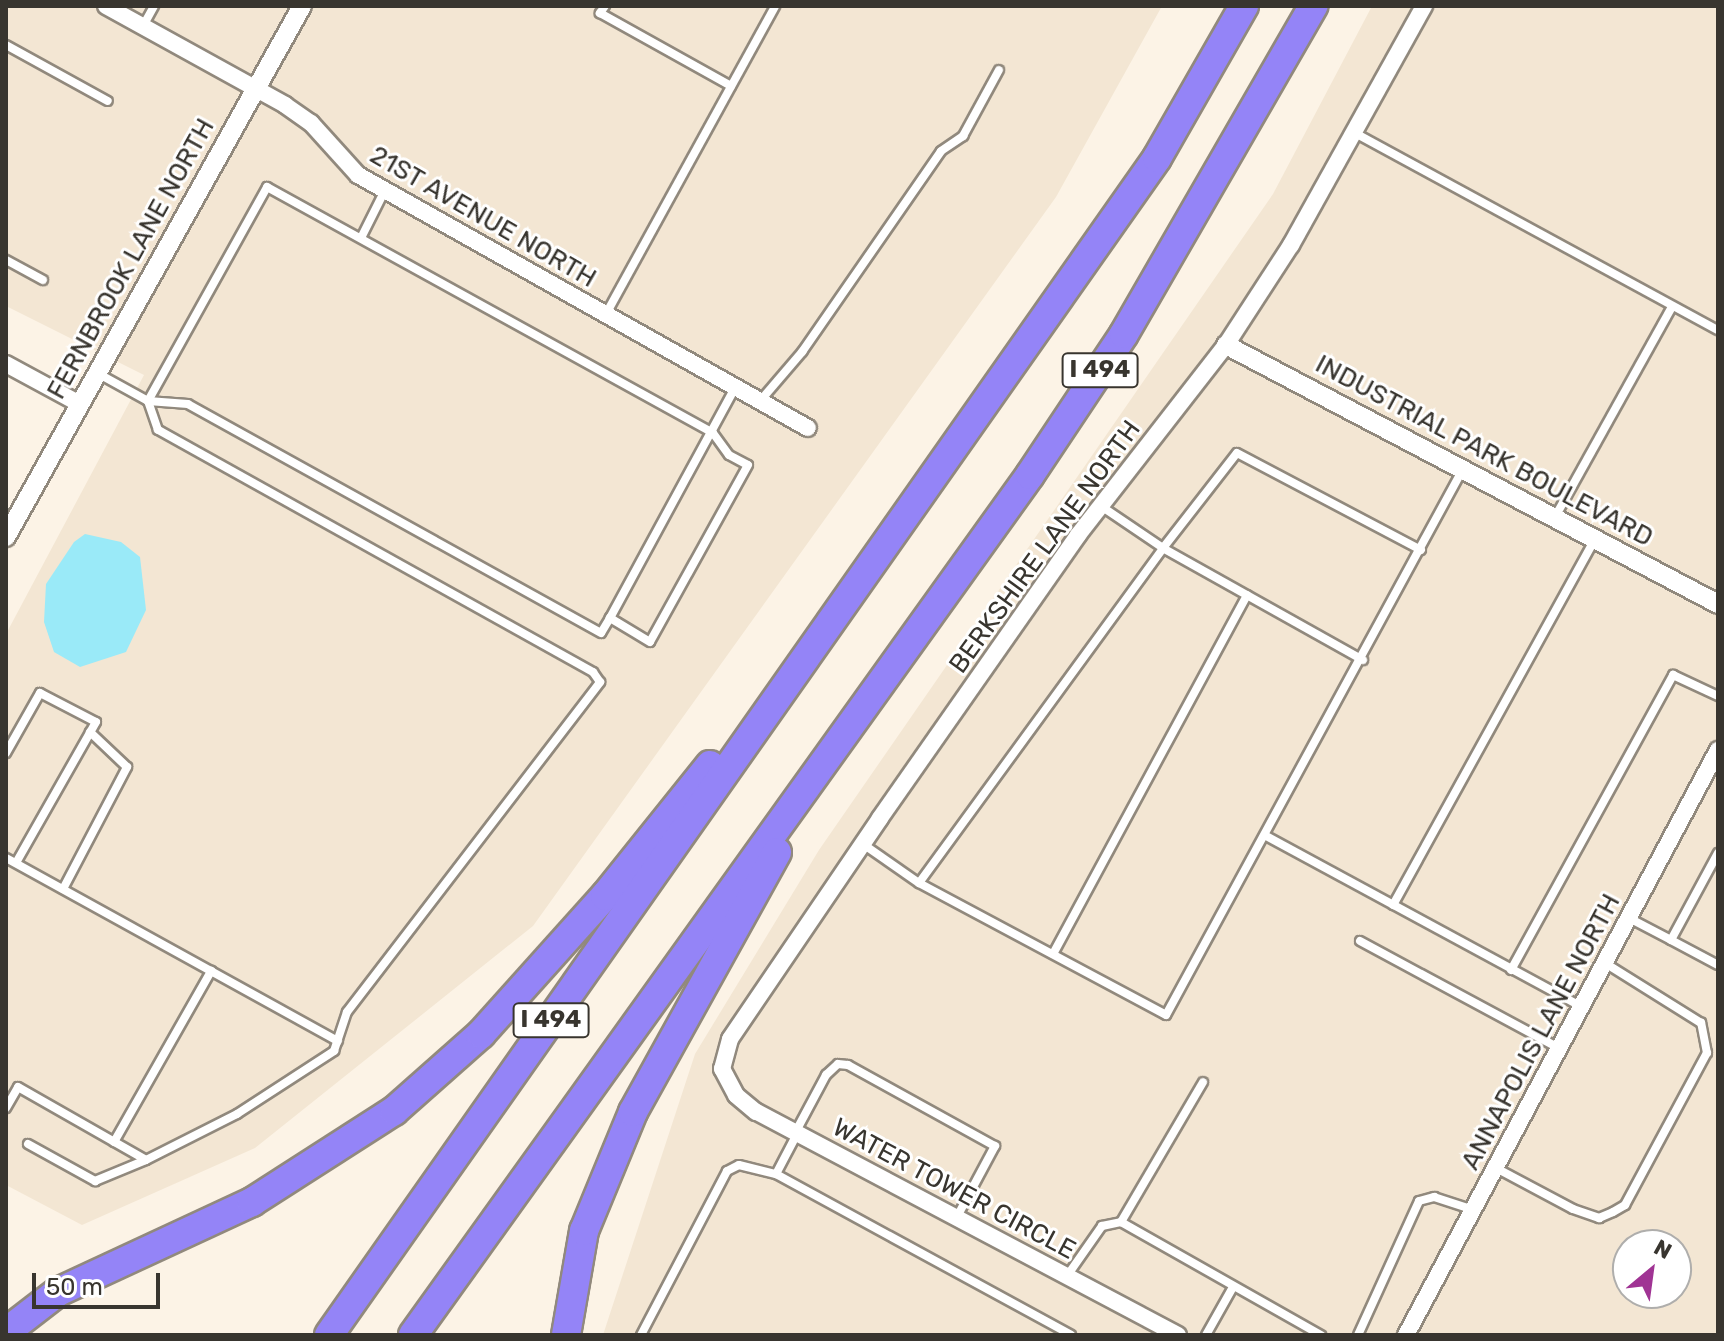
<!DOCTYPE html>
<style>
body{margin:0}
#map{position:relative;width:1724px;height:1341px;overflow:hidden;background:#fcf3e6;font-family:Rubik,sans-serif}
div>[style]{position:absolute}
.built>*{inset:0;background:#f3e6d3}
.water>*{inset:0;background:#9aeaf8}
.roads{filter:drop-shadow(2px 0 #91897d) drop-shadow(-2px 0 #91897d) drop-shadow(0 2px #91897d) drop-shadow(0 -2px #91897d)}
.service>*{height:8px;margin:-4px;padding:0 4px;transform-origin:4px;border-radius:4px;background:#fff}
.minor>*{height:16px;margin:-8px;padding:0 8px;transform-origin:8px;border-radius:8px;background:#fff}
.tertiary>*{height:18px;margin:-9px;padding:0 9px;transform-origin:9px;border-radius:9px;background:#fff}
.motorway>*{height:28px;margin:-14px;padding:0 14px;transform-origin:14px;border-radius:14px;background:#9484f7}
span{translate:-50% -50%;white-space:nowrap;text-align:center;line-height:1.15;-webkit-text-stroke:6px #fff;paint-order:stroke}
.shield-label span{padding:2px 6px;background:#fff;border:2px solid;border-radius:6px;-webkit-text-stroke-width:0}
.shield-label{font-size:24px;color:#38352f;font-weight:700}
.street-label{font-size:26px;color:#38352f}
.frame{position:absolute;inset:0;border:8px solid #38352f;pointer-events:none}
.north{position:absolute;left:1612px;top:1229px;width:80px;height:80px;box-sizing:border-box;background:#fff;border:2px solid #afaeac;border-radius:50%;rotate:29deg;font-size:22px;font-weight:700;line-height:32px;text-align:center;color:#38352f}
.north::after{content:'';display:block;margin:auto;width:28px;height:36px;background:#a03494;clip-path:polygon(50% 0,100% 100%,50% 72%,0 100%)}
.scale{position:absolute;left:32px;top:1273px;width:128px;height:36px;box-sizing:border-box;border:4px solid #38352f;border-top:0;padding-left:10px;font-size:24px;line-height:28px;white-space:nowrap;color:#38352f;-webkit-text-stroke:6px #fff;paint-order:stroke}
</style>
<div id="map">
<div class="built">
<div style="clip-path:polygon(6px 6px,1162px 6px,1056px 197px,533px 926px,255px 1148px,82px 1225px,6px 1185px,6px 634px,144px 375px,6px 306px)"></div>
<div style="clip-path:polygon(evenodd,1372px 6px,1718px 6px,1718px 1335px,603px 1335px,695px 1054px,819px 850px,1273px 194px,1372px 6px,1628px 1245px,1676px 1245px,1676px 1293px,1628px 1293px,1628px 1245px)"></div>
</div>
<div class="water">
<div style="clip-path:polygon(85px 534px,121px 542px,140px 557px,146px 610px,126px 652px,80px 667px,54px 652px,44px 622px,46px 584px,74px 542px)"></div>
</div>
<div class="roads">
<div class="service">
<div style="left:605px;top:6px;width:9px;rotate:126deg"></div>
<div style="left:600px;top:13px;width:150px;rotate:29.1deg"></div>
<div style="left:143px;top:26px;width:23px;rotate:-61deg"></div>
<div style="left:6px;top:45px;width:116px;rotate:28.8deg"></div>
<div style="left:1353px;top:132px;width:415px;rotate:28.5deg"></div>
<div style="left:267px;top:187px;width:509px;rotate:28.88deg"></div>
<div style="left:713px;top:433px;width:27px;rotate:54deg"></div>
<div style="left:729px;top:455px;width:21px;rotate:28deg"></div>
<div style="left:748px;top:465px;width:202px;rotate:119deg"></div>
<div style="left:650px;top:642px;width:47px;rotate:-149deg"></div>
<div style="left:610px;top:618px;width:17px;rotate:121deg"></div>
<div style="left:601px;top:633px;width:472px;rotate:-151deg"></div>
<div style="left:188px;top:404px;width:40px;rotate:-175.7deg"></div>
<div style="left:148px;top:401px;width:245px;rotate:-60.9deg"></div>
<div style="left:361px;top:238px;width:54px;rotate:-63.4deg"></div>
<div style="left:6px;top:260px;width:42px;rotate:28.4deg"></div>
<div style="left:606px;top:314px;width:351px;rotate:-61.2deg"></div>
<div style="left:760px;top:401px;width:65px;rotate:-49.4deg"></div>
<div style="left:802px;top:352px;width:244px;rotate:-55.3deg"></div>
<div style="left:941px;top:151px;width:27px;rotate:-34deg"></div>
<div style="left:963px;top:136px;width:75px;rotate:-61.4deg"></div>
<div style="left:1555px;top:517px;width:240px;rotate:-60.9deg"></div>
<div style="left:610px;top:618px;width:262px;rotate:-61.5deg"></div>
<div style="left:1363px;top:660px;width:229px;rotate:-150.8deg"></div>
<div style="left:1163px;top:548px;width:120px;rotate:-52.1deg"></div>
<div style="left:1237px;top:453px;width:208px;rotate:27.8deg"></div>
<div style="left:6px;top:753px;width:69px;rotate:-60.5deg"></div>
<div style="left:40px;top:693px;width:63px;rotate:27.4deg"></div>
<div style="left:96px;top:722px;width:162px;rotate:119.6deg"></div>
<div style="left:1266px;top:836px;width:359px;rotate:28.4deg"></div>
<div style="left:863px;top:844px;width:68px;rotate:34.9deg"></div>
<div style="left:919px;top:883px;width:414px;rotate:-53.9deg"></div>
<div style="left:1163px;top:548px;width:75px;rotate:-145.9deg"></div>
<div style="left:1718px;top:853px;width:99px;rotate:118.4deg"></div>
<div style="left:1671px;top:940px;width:53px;rotate:28deg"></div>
<div style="left:6px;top:858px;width:379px;rotate:28.9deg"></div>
<div style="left:919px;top:883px;width:280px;rotate:28.1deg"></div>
<div style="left:1166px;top:1015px;width:622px;rotate:-61.46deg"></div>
<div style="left:63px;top:889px;width:138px;rotate:-62.3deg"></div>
<div style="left:127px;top:767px;width:51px;rotate:-136.6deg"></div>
<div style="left:1393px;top:905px;width:418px;rotate:-61.1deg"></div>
<div style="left:1629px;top:918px;width:47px;rotate:27.6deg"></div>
<div style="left:1360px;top:941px;width:226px;rotate:28.3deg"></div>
<div style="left:1053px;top:954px;width:408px;rotate:-61.6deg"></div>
<div style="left:1511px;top:970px;width:337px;rotate:-61.2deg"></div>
<div style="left:1673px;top:675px;width:50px;rotate:25deg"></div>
<div style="left:6px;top:1108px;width:24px;rotate:-60deg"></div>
<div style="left:18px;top:1087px;width:147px;rotate:29.7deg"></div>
<div style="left:146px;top:1160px;width:102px;rotate:-26.8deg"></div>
<div style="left:237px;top:1114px;width:116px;rotate:-33deg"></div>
<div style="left:334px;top:1051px;width:41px;rotate:-71.6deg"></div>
<div style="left:347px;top:1012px;width:416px;rotate:-52.5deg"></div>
<div style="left:600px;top:682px;width:12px;rotate:-125deg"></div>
<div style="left:593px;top:672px;width:498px;rotate:-150.9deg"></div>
<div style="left:158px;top:430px;width:31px;rotate:-109deg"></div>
<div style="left:148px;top:401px;width:58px;rotate:-151.2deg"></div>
<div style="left:795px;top:1133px;width:66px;rotate:-61.9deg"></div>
<div style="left:826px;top:1075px;width:16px;rotate:-43deg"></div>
<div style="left:838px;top:1064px;width:10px;rotate:6deg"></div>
<div style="left:848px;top:1065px;width:168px;rotate:28.9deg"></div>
<div style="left:995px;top:1146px;width:81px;rotate:118.2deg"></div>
<div style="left:114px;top:1142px;width:197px;rotate:-60.4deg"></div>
<div style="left:28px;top:1144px;width:77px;rotate:28.9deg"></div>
<div style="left:95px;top:1181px;width:55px;rotate:-22.4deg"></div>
<div style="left:1496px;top:1168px;width:87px;rotate:28deg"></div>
<div style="left:1573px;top:1209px;width:28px;rotate:19deg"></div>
<div style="left:1599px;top:1218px;width:15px;rotate:-23deg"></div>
<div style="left:1613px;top:1212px;width:14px;rotate:-30deg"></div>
<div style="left:1625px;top:1205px;width:173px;rotate:-61.7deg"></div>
<div style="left:1707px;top:1053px;width:31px;rotate:-101deg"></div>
<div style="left:1701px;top:1023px;width:113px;rotate:-148deg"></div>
<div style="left:776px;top:1174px;width:45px;rotate:-62.3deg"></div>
<div style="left:1121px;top:1222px;width:162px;rotate:-59.6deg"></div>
<div style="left:1067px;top:1276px;width:61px;rotate:-55deg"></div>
<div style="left:1102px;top:1226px;width:19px;rotate:-12deg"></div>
<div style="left:1121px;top:1222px;width:230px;rotate:29.5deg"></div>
<div style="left:641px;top:1335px;width:185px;rotate:-62.3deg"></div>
<div style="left:727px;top:1171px;width:13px;rotate:-27deg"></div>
<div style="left:739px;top:1165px;width:38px;rotate:14deg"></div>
<div style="left:776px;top:1174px;width:336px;rotate:28.6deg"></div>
<div style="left:1206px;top:1335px;width:55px;rotate:-60.6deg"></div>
<div style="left:1358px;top:1335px;width:147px;rotate:-65.5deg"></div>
<div style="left:1419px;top:1201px;width:16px;rotate:-15deg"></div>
<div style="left:1434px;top:1197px;width:42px;rotate:18deg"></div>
</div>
<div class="minor">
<div style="left:106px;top:6px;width:205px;rotate:28.9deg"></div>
<div style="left:285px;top:105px;width:32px;rotate:35deg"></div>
<div style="left:311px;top:123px;width:70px;rotate:47.9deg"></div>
<div style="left:358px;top:175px;width:516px;rotate:29.35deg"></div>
<div style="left:6px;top:364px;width:84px;rotate:28.4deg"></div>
<div style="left:1178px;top:1335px;width:477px;rotate:-152.1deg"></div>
<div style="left:756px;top:1112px;width:26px;rotate:-140deg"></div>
<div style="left:736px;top:1095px;width:30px;rotate:-118deg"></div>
<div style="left:722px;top:1069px;width:31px;rotate:-75deg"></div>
<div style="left:730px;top:1039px;width:267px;rotate:-55.8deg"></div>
<div style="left:880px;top:818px;width:345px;rotate:-55deg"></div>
<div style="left:1078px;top:535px;width:241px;rotate:-52.1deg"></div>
<div style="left:1226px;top:345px;width:119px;rotate:-57deg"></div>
<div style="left:1291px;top:245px;width:274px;rotate:-60.9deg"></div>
<div style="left:1406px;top:1335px;width:663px;rotate:-61.93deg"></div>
</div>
<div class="tertiary">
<div style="left:1226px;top:345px;width:556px;rotate:27.76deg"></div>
<div style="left:6px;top:537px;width:608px;rotate:-60.86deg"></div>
</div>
<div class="motorway">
<div style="left:6px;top:1332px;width:66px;rotate:-37.6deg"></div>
<div style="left:58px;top:1292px;width:214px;rotate:-24.9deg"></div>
<div style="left:252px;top:1202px;width:169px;rotate:-32.7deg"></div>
<div style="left:394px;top:1111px;width:116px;rotate:-41.5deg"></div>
<div style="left:481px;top:1034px;width:186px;rotate:-48.1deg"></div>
<div style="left:605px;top:896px;width:168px;rotate:-51.3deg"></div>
<div style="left:329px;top:1335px;width:1439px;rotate:-54.87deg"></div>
<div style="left:1157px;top:158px;width:175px;rotate:-60.2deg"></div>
<div style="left:413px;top:1335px;width:1058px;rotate:-54.34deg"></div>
<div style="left:1030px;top:475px;width:169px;rotate:-56.3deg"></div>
<div style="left:1124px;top:334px;width:379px;rotate:-60deg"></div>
<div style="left:566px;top:1335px;width:106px;rotate:-80.2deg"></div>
<div style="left:584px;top:1231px;width:129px;rotate:-67.6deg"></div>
<div style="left:633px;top:1112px;width:297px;rotate:-61deg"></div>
</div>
</div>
<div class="shield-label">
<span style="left:1100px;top:370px">I 494</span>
<span style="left:551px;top:1020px">I 494</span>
</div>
<div class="street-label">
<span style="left:483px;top:217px;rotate:30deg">21ST AVENUE NORTH</span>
<span style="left:131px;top:259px;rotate:-61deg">FERNBROOK LANE NORTH</span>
<span style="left:1484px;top:451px;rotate:28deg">INDUSTRIAL PARK BOULEVARD</span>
<span style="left:1045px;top:547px;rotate:-54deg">BERKSHIRE LANE NORTH</span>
<span style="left:1541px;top:1032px;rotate:-62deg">ANNAPOLIS LANE NORTH</span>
<span style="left:954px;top:1189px;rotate:28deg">WATER TOWER CIRCLE</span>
</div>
<div class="frame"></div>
<div class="north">N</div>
<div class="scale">50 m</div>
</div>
